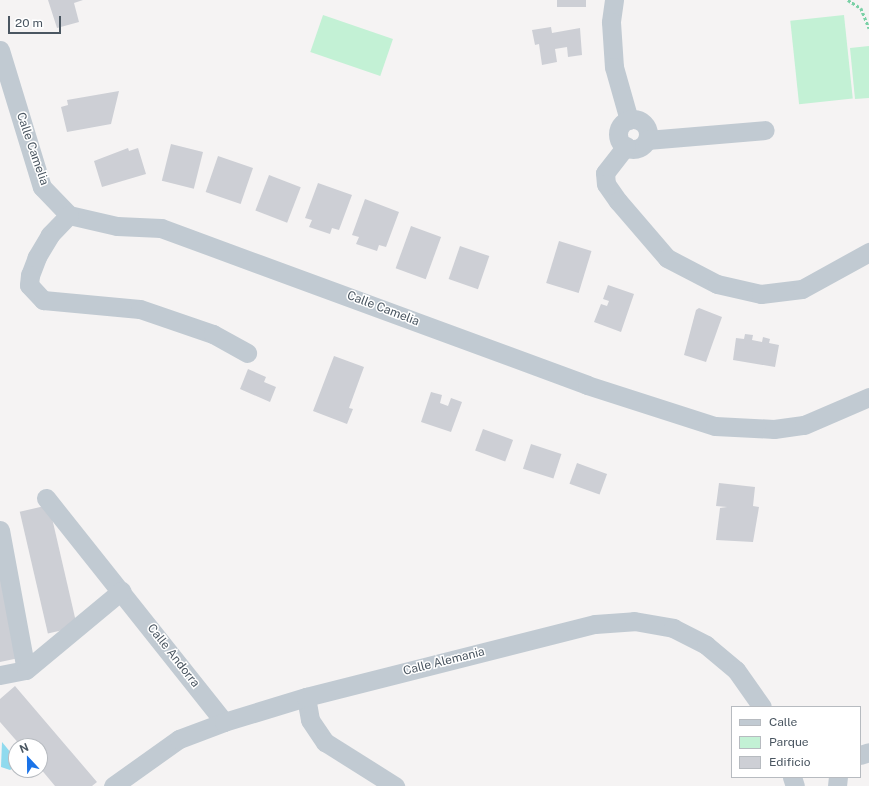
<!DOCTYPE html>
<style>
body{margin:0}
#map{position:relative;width:869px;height:786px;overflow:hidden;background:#f5f3f3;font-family:"Public Sans",sans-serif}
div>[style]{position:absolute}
.green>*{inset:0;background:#c3f1d5;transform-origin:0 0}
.water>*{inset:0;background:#90daee}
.building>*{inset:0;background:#cdcfd5;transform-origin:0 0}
.path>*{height:2.5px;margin-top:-1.25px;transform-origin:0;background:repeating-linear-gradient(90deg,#7ad0a6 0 3px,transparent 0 5px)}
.minor>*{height:19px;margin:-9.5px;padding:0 9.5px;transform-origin:9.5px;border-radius:9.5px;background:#c1cad2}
.minor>.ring{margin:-9.5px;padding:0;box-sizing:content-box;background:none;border:19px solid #c1cad2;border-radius:50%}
span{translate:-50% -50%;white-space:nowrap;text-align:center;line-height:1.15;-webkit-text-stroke:3px #fff;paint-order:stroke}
.street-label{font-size:12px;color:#4a5661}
.legend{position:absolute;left:731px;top:706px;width:130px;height:72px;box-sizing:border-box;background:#fff;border:1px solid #b7bbc0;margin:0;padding:5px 7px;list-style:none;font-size:12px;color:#4a5661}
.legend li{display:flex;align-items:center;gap:8px;height:20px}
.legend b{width:20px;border:1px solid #b7bbc0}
.north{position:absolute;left:8px;top:738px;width:40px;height:40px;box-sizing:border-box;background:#fff;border:1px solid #b7bbc0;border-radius:50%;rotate:338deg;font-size:11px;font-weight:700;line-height:16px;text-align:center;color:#4a5661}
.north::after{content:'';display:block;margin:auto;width:14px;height:18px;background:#1a73e8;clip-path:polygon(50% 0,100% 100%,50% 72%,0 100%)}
.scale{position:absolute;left:8px;top:16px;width:53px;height:18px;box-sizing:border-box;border:2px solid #4a5661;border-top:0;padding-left:5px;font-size:12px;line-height:14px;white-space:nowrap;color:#4a5661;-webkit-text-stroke:3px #fff;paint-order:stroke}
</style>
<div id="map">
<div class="green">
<div style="left:323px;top:15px;width:74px;height:39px;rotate:19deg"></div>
<div style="left:844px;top:15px;width:84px;height:54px;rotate:84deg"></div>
<div style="clip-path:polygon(869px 46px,869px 98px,855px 99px,850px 48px)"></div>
</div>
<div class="water">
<div style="clip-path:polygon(2px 742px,16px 759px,16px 766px,10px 770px,1px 767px)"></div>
</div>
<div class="building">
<div style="clip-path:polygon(48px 0,83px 0,74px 3px,79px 22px,57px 28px)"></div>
<div style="left:557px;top:0;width:29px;height:7px"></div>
<div style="clip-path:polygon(551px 27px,552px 33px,580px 28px,582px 55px,568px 57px,567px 47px,555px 49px,557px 62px,542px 65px,539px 44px,535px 45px,532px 30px)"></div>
<div style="clip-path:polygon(119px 91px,111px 124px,67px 132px,61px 107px,68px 105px,67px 100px)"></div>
<div style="left:171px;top:144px;width:33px;height:38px;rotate:14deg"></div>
<div style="clip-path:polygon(128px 148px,129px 151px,138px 148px,146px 174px,102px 187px,94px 161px)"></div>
<div style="left:218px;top:156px;width:37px;height:38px;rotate:19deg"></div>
<div style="left:269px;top:175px;width:34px;height:38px;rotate:21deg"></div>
<div style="clip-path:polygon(318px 183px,352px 195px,339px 230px,332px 228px,330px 234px,309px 227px,312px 220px,305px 218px)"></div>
<div style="clip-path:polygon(365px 199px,399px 212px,386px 247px,379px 245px,377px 251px,356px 244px,359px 237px,352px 235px)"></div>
<div style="left:411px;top:226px;width:32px;height:45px;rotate:20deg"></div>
<div style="left:559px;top:241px;width:34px;height:44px;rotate:17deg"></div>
<div style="left:460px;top:246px;width:31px;height:35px;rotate:19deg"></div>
<div style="clip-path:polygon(608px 285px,634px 294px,621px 332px,594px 322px,601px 304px,607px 306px,609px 301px,603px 299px)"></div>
<div style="clip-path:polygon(699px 308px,722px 317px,706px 362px,684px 355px,696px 310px)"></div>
<div style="clip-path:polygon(745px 334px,753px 335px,752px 340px,762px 342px,763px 337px,770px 339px,769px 343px,779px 345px,775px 367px,733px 360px,736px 338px,744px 339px)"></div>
<div style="clip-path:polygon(334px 356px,364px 367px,349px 408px,353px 409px,347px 424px,313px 411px)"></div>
<div style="clip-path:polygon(248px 369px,266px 377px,264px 382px,276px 387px,270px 402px,240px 389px)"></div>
<div style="clip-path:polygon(431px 392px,442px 395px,440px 403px,448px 406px,451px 398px,462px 402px,451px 432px,421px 422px)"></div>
<div style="left:483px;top:429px;width:32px;height:23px;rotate:20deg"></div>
<div style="left:531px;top:444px;width:32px;height:26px;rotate:18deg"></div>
<div style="left:577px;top:463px;width:32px;height:22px;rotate:20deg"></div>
<div style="clip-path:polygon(719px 483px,755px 487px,753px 506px,759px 507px,753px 542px,716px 540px,720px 508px,727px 507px,716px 506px)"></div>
<div style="left:49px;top:505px;width:125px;height:30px;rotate:77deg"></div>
<div style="clip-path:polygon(0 571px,19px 658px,0 662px)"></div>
<div style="clip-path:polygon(15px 686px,97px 782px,92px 786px,55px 786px,40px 768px,40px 746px,21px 746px,0 722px,0 699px)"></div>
</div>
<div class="path">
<div style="left:848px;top:0;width:15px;rotate:32deg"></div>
<div style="left:861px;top:8px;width:22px;rotate:68deg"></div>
</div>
<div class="minor">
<div style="left:614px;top:0;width:22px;rotate:98deg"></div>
<div style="left:611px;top:22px;width:45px;rotate:86.2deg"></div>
<div style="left:614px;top:67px;width:55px;rotate:74.2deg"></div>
<div style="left:0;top:50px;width:143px;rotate:73deg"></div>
<div style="left:42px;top:187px;width:39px;rotate:46deg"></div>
<div style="left:69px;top:215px;width:49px;rotate:12.9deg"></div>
<div style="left:117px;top:226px;width:44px;rotate:2.6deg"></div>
<div style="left:161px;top:228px;width:454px;rotate:20.2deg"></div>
<div style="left:587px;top:385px;width:134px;rotate:17.8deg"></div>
<div style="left:715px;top:426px;width:59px;rotate:2.9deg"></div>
<div style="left:774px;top:429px;width:30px;rotate:-8deg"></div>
<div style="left:804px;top:425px;width:71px;rotate:-23.3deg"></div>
<div class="ring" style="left:618px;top:119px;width:11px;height:11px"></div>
<div style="left:647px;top:140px;width:118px;rotate:-4.8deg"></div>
<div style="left:626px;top:146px;width:34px;rotate:128deg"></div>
<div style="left:605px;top:173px;width:11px;rotate:85deg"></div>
<div style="left:606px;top:184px;width:21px;rotate:55deg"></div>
<div style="left:618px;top:201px;width:75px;rotate:49.3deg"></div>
<div style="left:667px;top:258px;width:56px;rotate:27.5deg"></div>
<div style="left:717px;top:284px;width:45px;rotate:12.8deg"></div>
<div style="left:761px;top:294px;width:41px;rotate:-7deg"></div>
<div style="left:802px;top:289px;width:77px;rotate:-28.9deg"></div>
<div style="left:69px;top:215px;width:28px;rotate:134deg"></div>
<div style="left:50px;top:235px;width:26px;rotate:121deg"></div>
<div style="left:37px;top:257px;width:19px;rotate:111deg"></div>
<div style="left:30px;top:275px;width:10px;rotate:96deg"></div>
<div style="left:29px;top:285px;width:21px;rotate:47deg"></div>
<div style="left:43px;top:300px;width:97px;rotate:5.3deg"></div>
<div style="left:140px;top:309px;width:77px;rotate:18.9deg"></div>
<div style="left:213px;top:334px;width:39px;rotate:29deg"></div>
<div style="left:46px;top:498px;width:286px;rotate:51.5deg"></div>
<div style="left:0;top:530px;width:142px;rotate:79.5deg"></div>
<div style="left:0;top:675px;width:26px;rotate:-11deg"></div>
<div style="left:26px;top:670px;width:124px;rotate:-39.7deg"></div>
<div style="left:306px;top:697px;width:23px;rotate:80deg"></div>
<div style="left:310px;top:720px;width:27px;rotate:56deg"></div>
<div style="left:325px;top:742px;width:83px;rotate:32.2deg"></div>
<div style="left:860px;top:755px;width:9px;rotate:-18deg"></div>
<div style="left:792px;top:777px;width:9px;rotate:72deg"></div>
<div style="left:113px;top:786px;width:81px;rotate:-35.5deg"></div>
<div style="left:179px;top:739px;width:48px;rotate:-20.7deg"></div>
<div style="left:224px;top:722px;width:86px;rotate:-17deg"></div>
<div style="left:306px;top:697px;width:298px;rotate:-14.2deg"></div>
<div style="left:595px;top:624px;width:39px;rotate:-4deg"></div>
<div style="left:634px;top:621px;width:40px;rotate:10deg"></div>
<div style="left:673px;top:628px;width:37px;rotate:27deg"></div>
<div style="left:706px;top:645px;width:39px;rotate:40deg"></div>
<div style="left:736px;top:670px;width:45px;rotate:54.9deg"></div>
<div style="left:837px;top:786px;width:9px;rotate:-84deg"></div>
</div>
<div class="street-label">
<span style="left:32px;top:149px;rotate:71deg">Calle Camelia</span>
<span style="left:383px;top:309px;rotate:21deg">Calle Camelia</span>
<span style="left:173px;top:656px;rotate:52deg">Calle Andorra</span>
<span style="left:444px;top:662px;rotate:-14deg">Calle Alemania</span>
</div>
<ul class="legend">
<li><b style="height:5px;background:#c1cad2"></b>Calle</li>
<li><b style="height:11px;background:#c3f1d5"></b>Parque</li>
<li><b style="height:11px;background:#cdcfd5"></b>Edificio</li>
</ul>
<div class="north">N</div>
<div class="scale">20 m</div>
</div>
